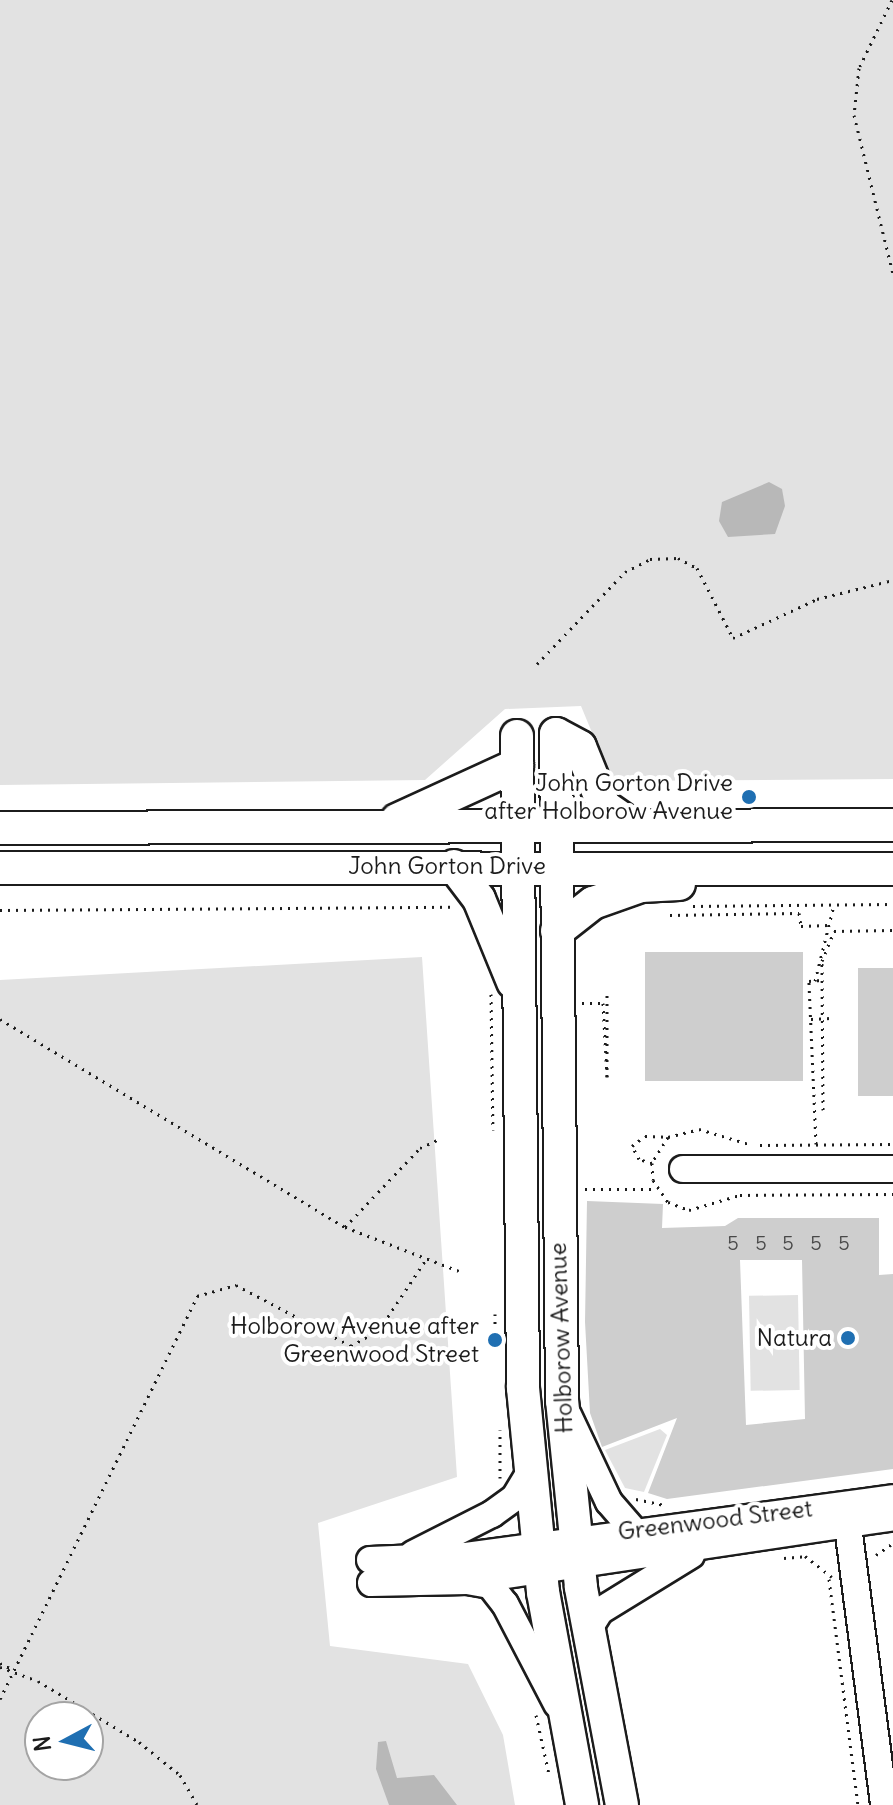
<!DOCTYPE html>
<style>
body{margin:0}
#map{position:relative;width:893px;height:1805px;overflow:hidden;background:#fff;font-family:Delius,sans-serif}
div>[style]{position:absolute}
.green>*{inset:0;background:#e2e2e2;transform-origin:0 0}
.water>*{inset:0;background:#b8b8b8}
.building>*{inset:0;background:#cecece;transform-origin:0 0}
.path>*{height:3px;margin-top:-1.5px;transform-origin:0;background:repeating-linear-gradient(90deg,#1c1c1c 0 2px,transparent 0 8px)}
.roads{filter:drop-shadow(2px 0 #1c1c1c) drop-shadow(-2px 0 #1c1c1c) drop-shadow(0 2px #1c1c1c) drop-shadow(0 -2px #1c1c1c)}
.minor>*{height:26px;margin:-13px;padding:0 13px;transform-origin:13px;border-radius:13px;background:#fff}
.major>*{height:32px;margin:-16px;padding:0 16px;transform-origin:16px;border-radius:16px;background:#fff}
.dots>*{width:22px;height:22px;translate:-50% -50%;box-sizing:border-box;border:4px solid #fff;border-radius:50%}
span{translate:-50% -50%;white-space:nowrap;text-align:center;line-height:1.15;-webkit-text-stroke:8px #fff;paint-order:stroke}
.number-label{font-size:20px;color:#484848}
.number-label span{-webkit-text-stroke-width:0}
.poi-label{font-size:24px;color:#1c1c1c}
.right{translate:-100% -50%;text-align:right}
.street-label{font-size:24px;color:#1c1c1c}
.north{position:absolute;left:24px;top:1701px;width:80px;height:80px;box-sizing:border-box;background:#fff;border:2px solid #a4a4a4;border-radius:50%;rotate:263deg;font-size:22px;font-weight:700;line-height:32px;text-align:center;color:#1c1c1c}
.north::after{content:'';display:block;margin:auto;width:28px;height:36px;background:#1f6fb2;clip-path:polygon(50% 0,100% 100%,50% 72%,0 100%)}
</style>
<div id="map">
<div class="green">
<div style="clip-path:polygon(0 0,893px 0,893px 779px,612px 781px,581px 706px,505px 709px,425px 780px,0 785px)"></div>
<div style="clip-path:polygon(evenodd,422px 957px,457px 1477px,318px 1523px,330px 1646px,468px 1664px,503px 1735px,515px 1805px,0 1805px,0 980px,422px 957px,40px 1717px,88px 1717px,88px 1765px,40px 1765px,40px 1717px)"></div>
<div style="left:798px;top:1295px;width:95px;height:49px;rotate:89deg"></div>
<div style="clip-path:polygon(660px 1429px,667px 1435px,644px 1492px,625px 1488px,605px 1450px)"></div>
</div>
<div class="water">
<div style="clip-path:polygon(769px 482px,782px 489px,785px 506px,775px 534px,728px 537px,719px 521px,722px 502px)"></div>
<div style="clip-path:polygon(386px 1741px,397px 1778px,434px 1775px,457px 1805px,389px 1805px,376px 1769px,378px 1742px)"></div>
</div>
<div class="building">
<div style="left:645px;top:952px;width:158px;height:129px"></div>
<div style="left:858px;top:968px;width:35px;height:128px"></div>
<div style="clip-path:polygon(evenodd,587px 1201px,663px 1204px,662px 1228px,725px 1226px,738px 1218px,879px 1218px,879px 1275px,893px 1274px,893px 1469px,667px 1499px,648px 1493px,677px 1418px,602px 1447px,590px 1413px,585px 1322px,587px 1201px,740px 1260px,802px 1260px,805px 1419px,746px 1425px,740px 1260px)"></div>
</div>
<div class="path">
<div style="left:892px;top:0;width:76px;rotate:115.9deg"></div>
<div style="left:859px;top:68px;width:47px;rotate:96.1deg"></div>
<div style="left:854px;top:115px;width:164px;rotate:76.2deg"></div>
<div style="left:537px;top:664px;width:127px;rotate:-46.3deg"></div>
<div style="left:625px;top:572px;width:28px;rotate:-27deg"></div>
<div style="left:650px;top:559px;width:28px;rotate:-2deg"></div>
<div style="left:678px;top:558px;width:21px;rotate:28deg"></div>
<div style="left:697px;top:568px;width:79px;rotate:62.8deg"></div>
<div style="left:733px;top:638px;width:93px;rotate:-24.9deg"></div>
<div style="left:817px;top:599px;width:78px;rotate:-14deg"></div>
<div style="left:693px;top:906px;width:200px;rotate:-0.6deg"></div>
<div style="left:0;top:910px;width:454px;rotate:-0.4deg"></div>
<div style="left:670px;top:915px;width:129px;rotate:-0.9deg"></div>
<div style="left:799px;top:913px;width:13px;rotate:81deg"></div>
<div style="left:801px;top:926px;width:27px;rotate:-2deg"></div>
<div style="left:815px;top:981px;width:78px;rotate:-76deg"></div>
<div style="left:491px;top:994px;width:136px;rotate:89.2deg"></div>
<div style="left:582px;top:1003px;width:21px"></div>
<div style="left:603px;top:1003px;width:74px;rotate:86.9deg"></div>
<div style="left:607px;top:1077px;width:84px;rotate:-90deg"></div>
<div style="left:0;top:1019px;width:403px;rotate:31.1deg"></div>
<div style="left:345px;top:1227px;width:122px;rotate:21.1deg"></div>
<div style="left:811px;top:1019px;width:20px;rotate:-3deg"></div>
<div style="left:823px;top:1110px;width:149px;rotate:-90.4deg"></div>
<div style="left:822px;top:961px;width:32px;rotate:-68deg"></div>
<div style="left:834px;top:931px;width:59px;rotate:-1deg"></div>
<div style="left:668px;top:1137px;width:32px;rotate:-14deg"></div>
<div style="left:699px;top:1129px;width:55px;rotate:16.8deg"></div>
<div style="left:816px;top:1144px;width:163px;rotate:-92.5deg"></div>
<div style="left:809px;top:981px;width:12px;rotate:-5deg"></div>
<div style="left:760px;top:1145px;width:133px;rotate:-0.4deg"></div>
<div style="left:652px;top:1163px;width:14px;rotate:-163deg"></div>
<div style="left:639px;top:1159px;width:15px;rotate:-118deg"></div>
<div style="left:632px;top:1146px;width:16px;rotate:-38deg"></div>
<div style="left:645px;top:1136px;width:23px;rotate:2deg"></div>
<div style="left:668px;top:1137px;width:31px;rotate:122deg"></div>
<div style="left:652px;top:1163px;width:17px;rotate:87deg"></div>
<div style="left:653px;top:1180px;width:27px;rotate:56deg"></div>
<div style="left:668px;top:1202px;width:22px;rotate:21deg"></div>
<div style="left:689px;top:1210px;width:53px;rotate:-16.4deg"></div>
<div style="left:740px;top:1195px;width:153px;rotate:-0.4deg"></div>
<div style="left:585px;top:1189px;width:72px"></div>
<div style="left:345px;top:1227px;width:109px;rotate:-46.5deg"></div>
<div style="left:420px;top:1148px;width:21px;rotate:-25deg"></div>
<div style="left:495px;top:1314px;width:32px;rotate:90deg"></div>
<div style="left:500px;top:1478px;width:48px;rotate:-90deg"></div>
<div style="left:636px;top:1499px;width:29px;rotate:12deg"></div>
<div style="left:876px;top:1555px;width:21px;rotate:-35deg"></div>
<div style="left:784px;top:1558px;width:21px;rotate:-5deg"></div>
<div style="left:805px;top:1556px;width:34px;rotate:38deg"></div>
<div style="left:829px;top:1579px;width:228px;rotate:82.7deg"></div>
<div style="left:0;top:1663px;width:13px;rotate:27deg"></div>
<div style="left:0;top:1667px;width:40px;rotate:20.2deg"></div>
<div style="left:38px;top:1681px;width:118px;rotate:31.1deg"></div>
<div style="left:139px;top:1742px;width:53px;rotate:38.8deg"></div>
<div style="left:180px;top:1775px;width:34px;rotate:60deg"></div>
<div style="left:0;top:1699px;width:449px;rotate:-63.9deg"></div>
<div style="left:197px;top:1296px;width:41px;rotate:-15.8deg"></div>
<div style="left:236px;top:1285px;width:130px;rotate:27.9deg"></div>
<div style="left:351px;top:1346px;width:32px;rotate:-30deg"></div>
<div style="left:379px;top:1330px;width:83px;rotate:-56.3deg"></div>
<div style="left:536px;top:1715px;width:60px;rotate:77.6deg"></div>
</div>
<div class="roads">
<div class="minor">
<div style="left:683px;top:1169px;width:210px"></div>
<div style="left:568px;top:1415px;width:96px;rotate:64.8deg"></div>
<div style="left:609px;top:1502px;width:37px;rotate:49deg"></div>
<div style="left:846px;top:1511px;width:296px;rotate:82.6deg"></div>
<div style="left:413px;top:1554px;width:89px;rotate:-26.9deg"></div>
<div style="left:492px;top:1514px;width:29px;rotate:-36deg"></div>
<div style="left:515px;top:1497px;width:29px;rotate:-59deg"></div>
<div style="left:370px;top:1560px;width:96px;rotate:-2.4deg"></div>
<div style="left:466px;top:1556px;width:431px;rotate:-7.7deg"></div>
<div style="left:467px;top:1581px;width:23px;rotate:10deg"></div>
<div style="left:490px;top:1585px;width:24px;rotate:52deg"></div>
<div style="left:505px;top:1604px;width:113px;rotate:62.5deg"></div>
<div style="left:371px;top:1583px;width:96px;rotate:-1.2deg"></div>
<div style="left:467px;top:1581px;width:431px;rotate:-8.5deg"></div>
<div style="left:588px;top:1630px;width:22px;rotate:-58deg"></div>
<div style="left:600px;top:1611px;width:107px;rotate:-31.6deg"></div>
</div>
<div class="major">
<div style="left:517px;top:736px;width:652px;rotate:89.47deg"></div>
<div style="left:523px;top:1388px;width:205px;rotate:84.4deg"></div>
<div style="left:543px;top:1592px;width:217px;rotate:79.6deg"></div>
<div style="left:397px;top:820px;width:132px;rotate:-24.6deg"></div>
<div style="left:0;top:828px;width:893px;rotate:-0.19deg"></div>
<div style="left:454px;top:866px;width:41px;rotate:52.9deg"></div>
<div style="left:479px;top:899px;width:90px;rotate:67.7deg"></div>
<div style="left:0;top:868px;width:893px;rotate:0.06deg"></div>
<div style="left:557px;top:931px;width:46px;rotate:-37.9deg"></div>
<div style="left:593px;top:903px;width:51px;rotate:-19.5deg"></div>
<div style="left:641px;top:886px;width:38px;rotate:-3deg"></div>
<div style="left:622px;top:1805px;width:222px;rotate:-100.7deg"></div>
<div style="left:581px;top:1587px;width:187px;rotate:-95.8deg"></div>
<div style="left:562px;top:1401px;width:667px;rotate:-90.52deg"></div>
<div style="left:556px;top:734px;width:27px;rotate:28deg"></div>
<div style="left:580px;top:747px;width:64px;rotate:67.9deg"></div>
<div style="left:604px;top:806px;width:33px;rotate:35deg"></div>
</div>
</div>
<div class="dots">
<div style="left:749px;top:797px;background:#1f6fb2"></div>
<div style="left:848px;top:1338px;background:#1f6fb2"></div>
<div style="left:495px;top:1340px;background:#1f6fb2"></div>
</div>
<div class="number-label">
<span style="left:733px;top:1242px">5</span>
<span style="left:761px;top:1242px">5</span>
<span style="left:788px;top:1242px">5</span>
<span style="left:816px;top:1242px">5</span>
<span style="left:844px;top:1242px">5</span>
</div>
<div class="poi-label">
<span class="right" style="left:733px;top:797px">John Gorton Drive<br>after Holborow Avenue</span>
<span class="right" style="left:479px;top:1340px">Holborow Avenue after<br>Greenwood Street</span>
<span class="right" style="left:832px;top:1338px">Natura</span>
</div>
<div class="street-label">
<span style="left:447px;top:866px">John Gorton Drive</span>
<span style="left:561px;top:1338px;rotate:-92deg">Holborow Avenue</span>
<span style="left:715px;top:1520px;rotate:-7deg">Greenwood Street</span>
</div>
<div class="north">N</div>
</div>
